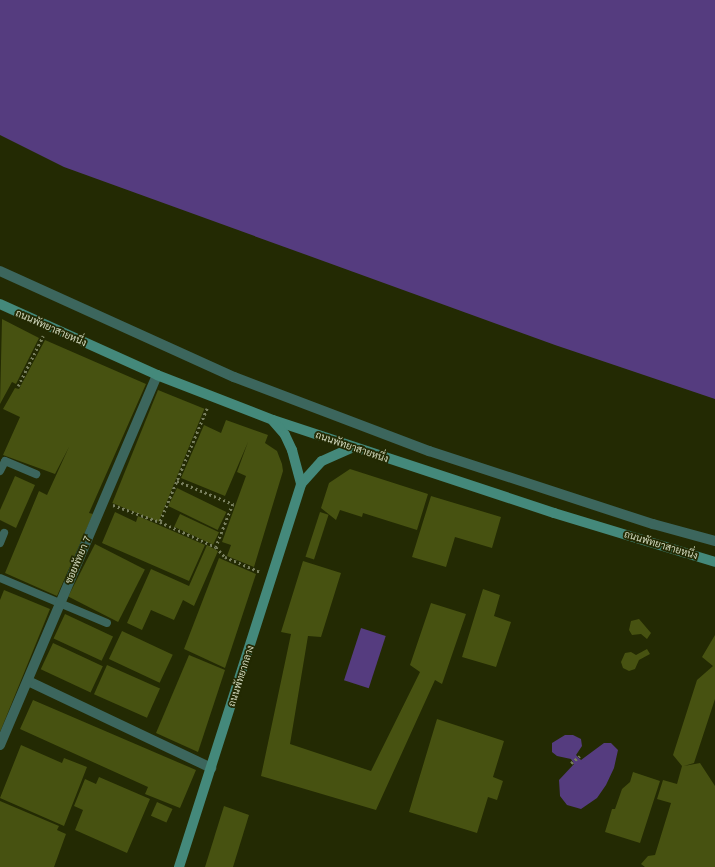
<!DOCTYPE html>
<meta charset="utf-8">
<style>
body{margin:0}
#map{position:relative;width:715px;height:867px;overflow:hidden;background:#232a03;font-family:"Work Sans",Sarabun,sans-serif}
div>[style]{position:absolute}
.water>*{inset:0;background:#553c7f;transform-origin:0 0}
.building>*{inset:0;background:#475211;transform-origin:0 0}
.path>*{height:2.5px;margin-top:-1.25px;transform-origin:0;background:repeating-linear-gradient(90deg,#787f5e 0 2px,transparent 0 5px)}
.lane>*{height:8px;margin:-4px;padding:0 4px;transform-origin:4px;border-radius:4px;background:#3c665d}
.street>*{height:10px;margin:-5px;padding:0 5px;transform-origin:5px;border-radius:5px;background:#3c665d}
.secondary>*{height:10px;margin:-5px;padding:0 5px;transform-origin:5px;border-radius:5px;background:#44897b}
span{translate:-50% -50%;white-space:nowrap;text-align:center;line-height:1.15;-webkit-text-stroke:3.5px #232a03;paint-order:stroke}
.street-label{font-size:10px;color:#d1d8bd}
</style>
<div id="map">
<div class="water">
<div style="clip-path:polygon(0 0,715px 0,715px 399px,555px 345px,64px 167px,0 135px)"></div>
<div style="left:361px;top:628px;width:26px;height:55px;rotate:18deg"></div>
<div style="clip-path:polygon(565px 735px,573px 735px,581px 739px,582px 746px,576px 755px,581px 760px,604px 743px,611px 743px,618px 750px,614px 768px,606px 785px,597px 798px,581px 809px,567px 805px,560px 796px,559px 780px,574px 764px,571px 759px,557px 756px,552px 752px,552px 743px)"></div>
</div>
<div class="building">
<div style="clip-path:polygon(2px 319px,39px 338px,16px 384px,12px 382px,0 404px)"></div>
<div style="clip-path:polygon(45px 340px,146px 384px,89px 513px,93px 514px,57px 596px,5px 573px,39px 491px,47px 495px,69px 447px,55px 474px,3px 455px,20px 417px,3px 409px,15px 388px,19px 389px)"></div>
<div style="left:158px;top:390px;width:50px;height:122px;rotate:22deg"></div>
<div style="clip-path:polygon(226px 420px,268px 435px,265px 443px,277px 451px,282px 464px,283px 471px,254px 567px,227px 556px,231px 545px,222px 542px,246px 476px,237px 472px,248px 442px,225px 496px,181px 478px,204px 425px,221px 433px)"></div>
<div style="clip-path:polygon(350px 469px,428px 494px,417px 530px,363px 513px,362px 517px,340px 510px,336px 520px,321px 508px,329px 483px)"></div>
<div style="clip-path:polygon(15px 476px,35px 485px,16px 528px,0 520px,0 510px)"></div>
<div style="left:177px;top:488px;width:55px;height:20px;rotate:26deg"></div>
<div style="clip-path:polygon(431px 496px,501px 517px,492px 548px,455px 537px,446px 567px,412px 557px)"></div>
<div style="clip-path:polygon(115px 512px,136px 522px,138px 516px,205px 545px,189px 581px,102px 543px)"></div>
<div style="left:320px;top:512px;width:9px;height:47px;rotate:18deg"></div>
<div style="left:180px;top:514px;width:43px;height:14px;rotate:25deg"></div>
<div style="left:95px;top:544px;width:56px;height:59px;rotate:27deg"></div>
<div style="clip-path:polygon(207px 545px,218px 551px,194px 606px,183px 600px,174px 620px,151px 610px,142px 630px,127px 623px,151px 569px,189px 586px)"></div>
<div style="clip-path:polygon(219px 558px,256px 574px,225px 668px,184px 649px)"></div>
<div style="clip-path:polygon(303px 561px,341px 573px,321px 637px,308px 636px,290px 744px,371px 771px,420px 672px,410px 665px,431px 603px,466px 614px,442px 684px,435px 680px,376px 810px,261px 776px,291px 634px,281px 632px)"></div>
<div style="clip-path:polygon(483px 589px,500px 595px,494px 616px,511px 622px,496px 667px,462px 657px)"></div>
<div style="clip-path:polygon(4px 590px,50px 609px,0 732px,0 600px)"></div>
<div style="left:65px;top:614px;width:53px;height:27px;rotate:25deg"></div>
<div style="clip-path:polygon(639px 619px,651px 633px,647px 639px,641px 634px,632px 635px,629px 630px,631px 621px)"></div>
<div style="left:122px;top:631px;width:56px;height:31px;rotate:25deg"></div>
<div style="clip-path:polygon(715px 635px,715px 699px,694px 763px,684px 766px,700px 763px,715px 786px,715px 867px,645px 867px,641px 864px,648px 856px,655px 855px,671px 803px,657px 799px,663px 780px,677px 784px,682px 766px,673px 755px,697px 680px,713px 666px,702px 657px)"></div>
<div style="left:53px;top:643px;width:55px;height:29px;rotate:25deg"></div>
<div style="clip-path:polygon(647px 649px,650px 654px,639px 660px,635px 669px,629px 671px,623px 668px,621px 662px,625px 653px,631px 652px,636px 655px)"></div>
<div style="clip-path:polygon(189px 655px,225px 670px,198px 752px,156px 733px)"></div>
<div style="left:107px;top:665px;width:58px;height:32px;rotate:24deg"></div>
<div style="clip-path:polygon(33px 700px,196px 770px,180px 808px,145px 794px,148px 787px,20px 729px)"></div>
<div style="clip-path:polygon(437px 719px,504px 741px,493px 777px,503px 781px,497px 800px,488px 797px,477px 833px,409px 812px)"></div>
<div style="clip-path:polygon(21px 745px,62px 763px,64px 758px,87px 767px,64px 826px,0 798px)"></div>
<div style="clip-path:polygon(633px 772px,660px 781px,640px 843px,605px 832px,612px 809px,615px 809px,622px 789px,630px 782px)"></div>
<div style="clip-path:polygon(99px 777px,150px 799px,127px 853px,75px 830px,83px 810px,74px 806px,85px 779px,96px 784px)"></div>
<div style="clip-path:polygon(0 801px,59px 826px,57px 830px,66px 834px,54px 867px,0 867px)"></div>
<div style="left:157px;top:802px;width:17px;height:15px;rotate:24deg"></div>
<div style="clip-path:polygon(224px 806px,249px 815px,233px 867px,205px 867px)"></div>
</div>
<div class="path">
<div style="left:18px;top:386px;width:56px;rotate:-63.4deg"></div>
<div style="left:177px;top:481px;width:61px;rotate:22.3deg"></div>
<div style="left:233px;top:504px;width:46px;rotate:111.6deg"></div>
<div style="left:113px;top:505px;width:50px;rotate:19.9deg"></div>
<div style="left:160px;top:522px;width:61px;rotate:24.1deg"></div>
<div style="left:216px;top:547px;width:13px;rotate:48deg"></div>
<div style="left:225px;top:557px;width:38px;rotate:23deg"></div>
<div style="left:160px;top:521px;width:122px;rotate:-67.4deg"></div>
<div style="left:571px;top:763px;width:11px;rotate:-38deg"></div>
</div>
<div class="lane">
<div style="left:0;top:471px;width:11px;rotate:-63deg"></div>
<div style="left:5px;top:461px;width:34px;rotate:23deg"></div>
<div style="left:0;top:543px;width:11px;rotate:-68deg"></div>
<div style="left:0;top:578px;width:116px;rotate:22.8deg"></div>
</div>
<div class="street">
<div style="left:0;top:271px;width:257px;rotate:24.4deg"></div>
<div style="left:234px;top:377px;width:209px;rotate:20.8deg"></div>
<div style="left:429px;top:451px;width:236px;rotate:18.1deg"></div>
<div style="left:653px;top:524px;width:64px;rotate:15.3deg"></div>
<div style="left:28px;top:681px;width:203px;rotate:25.4deg"></div>
<div style="left:0;top:745px;width:402px;rotate:-67deg"></div>
</div>
<div class="secondary">
<div style="left:0;top:304px;width:172px;rotate:24.3deg"></div>
<div style="left:157px;top:375px;width:124px;rotate:21.2deg"></div>
<div style="left:273px;top:420px;width:296px;rotate:18.3deg"></div>
<div style="left:554px;top:513px;width:168px;rotate:16.9deg"></div>
<div style="left:273px;top:421px;width:18px;rotate:49deg"></div>
<div style="left:285px;top:435px;width:17px;rotate:65deg"></div>
<div style="left:292px;top:450px;width:35px;rotate:75deg"></div>
<div style="left:179px;top:867px;width:402px;rotate:-72.3deg"></div>
<div style="left:301px;top:484px;width:31px;rotate:-48deg"></div>
<div style="left:322px;top:461px;width:34px;rotate:-24deg"></div>
</div>
<div class="street-label">
<span style="left:51px;top:328px;rotate:24deg">ถนนพัทยาสายหนึ่ง</span>
<span style="left:352px;top:447px;rotate:19deg">ถนนพัทยาสายหนึ่ง</span>
<span style="left:661px;top:545px;rotate:17deg">ถนนพัทยาสายหนึ่ง</span>
<span style="left:78px;top:560px;rotate:-67deg">ซอยพัทยา 7</span>
<span style="left:241px;top:676px;rotate:-72deg">ถนนพัทยากลาง</span>
</div>
</div>
